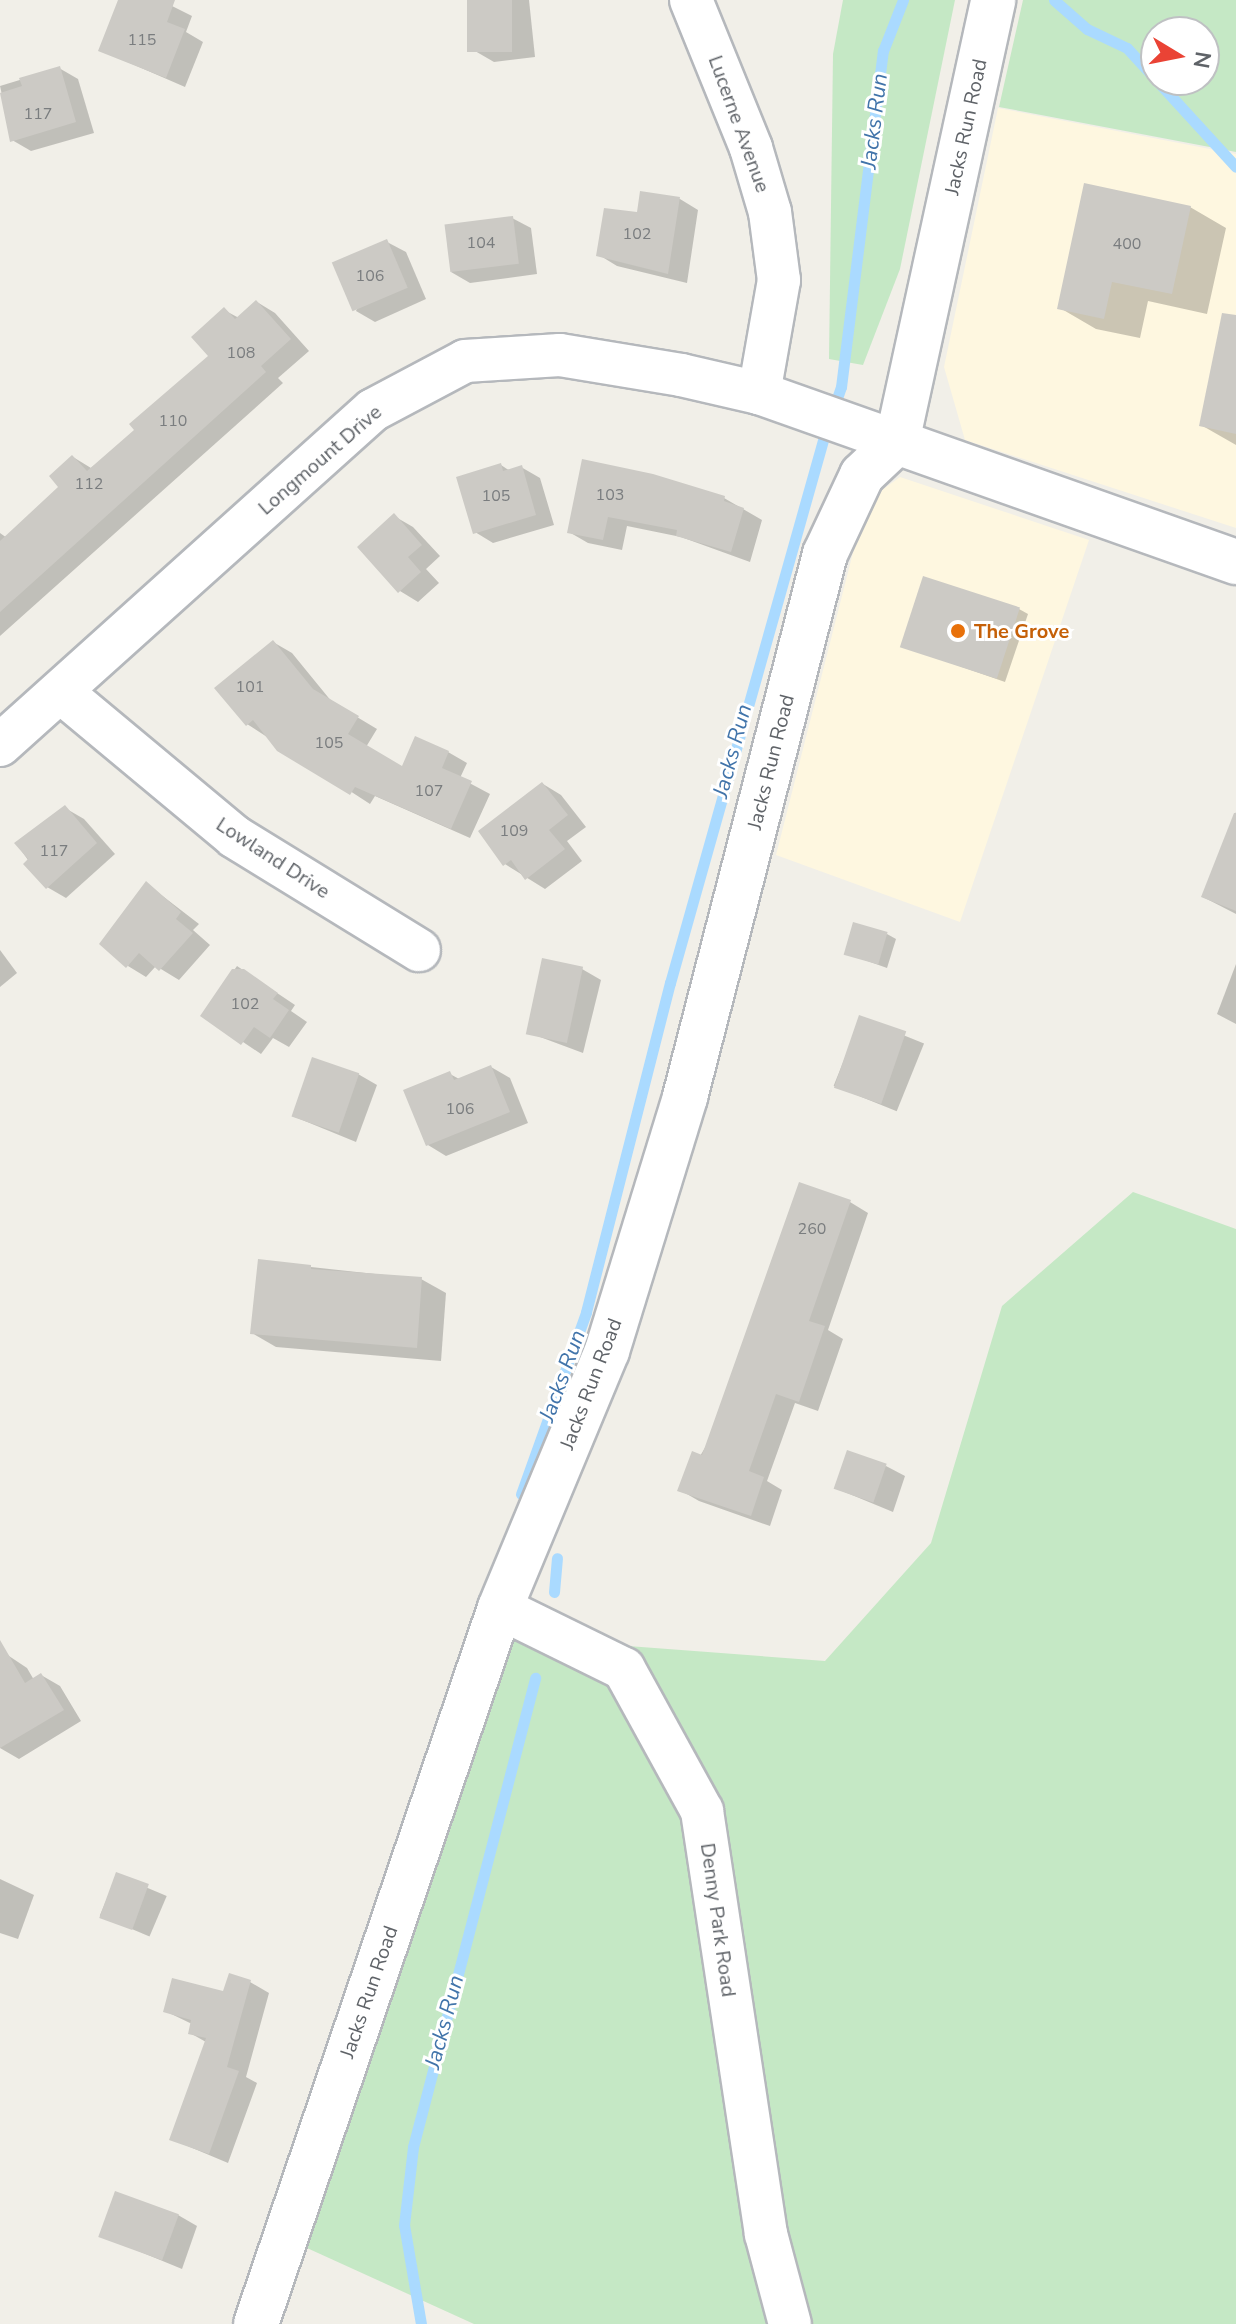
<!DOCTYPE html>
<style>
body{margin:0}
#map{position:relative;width:1236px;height:2324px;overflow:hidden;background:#f1efe8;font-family:"Nunito Sans",sans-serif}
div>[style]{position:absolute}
.commercial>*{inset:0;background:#fef7e0}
.green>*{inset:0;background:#c5e8c5}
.shadow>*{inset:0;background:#0003;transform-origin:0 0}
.stream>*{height:11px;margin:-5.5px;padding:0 5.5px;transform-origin:5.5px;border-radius:5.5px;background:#aadaff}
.building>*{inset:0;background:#cccac5;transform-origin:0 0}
.roads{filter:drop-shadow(2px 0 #b5b8bc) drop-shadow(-2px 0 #b5b8bc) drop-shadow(0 2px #b5b8bc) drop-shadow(0 -2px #b5b8bc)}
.street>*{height:42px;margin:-21px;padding:0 21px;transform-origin:21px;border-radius:21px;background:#fff}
.secondary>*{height:44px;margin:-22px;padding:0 22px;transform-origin:22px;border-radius:22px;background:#fff}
.dots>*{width:22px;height:22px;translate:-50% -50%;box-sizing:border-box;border:4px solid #fff;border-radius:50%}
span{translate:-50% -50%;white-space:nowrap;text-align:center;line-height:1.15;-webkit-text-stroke:6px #fff;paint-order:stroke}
.number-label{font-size:16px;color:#7a7d7f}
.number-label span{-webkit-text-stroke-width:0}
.street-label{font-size:20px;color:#5f6368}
.food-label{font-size:20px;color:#c56008;font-weight:700}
.left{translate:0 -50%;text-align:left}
.water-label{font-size:22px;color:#4174aa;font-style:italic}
.north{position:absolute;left:1140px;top:16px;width:80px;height:80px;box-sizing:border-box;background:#fff;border:2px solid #bfc1c3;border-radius:50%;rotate:100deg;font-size:22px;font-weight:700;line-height:32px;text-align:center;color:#5f6368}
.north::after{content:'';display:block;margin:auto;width:28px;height:36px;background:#ea4335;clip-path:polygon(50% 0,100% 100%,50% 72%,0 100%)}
</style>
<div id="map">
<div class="commercial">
<div style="clip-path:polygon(998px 108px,1236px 154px,1236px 528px,965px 440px,944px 367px)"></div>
<div style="clip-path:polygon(900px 477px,1089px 540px,960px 922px,776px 855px,860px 525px,871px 498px)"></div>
</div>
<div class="green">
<div style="clip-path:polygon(843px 0,955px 0,900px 269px,863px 365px,829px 359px,833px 54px)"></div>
<div style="clip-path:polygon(evenodd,1023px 0,1236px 0,1236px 152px,999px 107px,1023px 0,1204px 32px,1204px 80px,1156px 80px,1156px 32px,1204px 32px)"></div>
<div style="clip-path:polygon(1133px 1192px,1236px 1229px,1236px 2324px,474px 2324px,285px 2238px,500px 1608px,624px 1668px,628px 1646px,825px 1661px,931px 1543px,1002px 1306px)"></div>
</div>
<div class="shadow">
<div style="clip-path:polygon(120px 0,160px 0,192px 16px,186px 32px,203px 42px,185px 87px,100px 50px)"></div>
<div style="clip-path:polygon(469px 0,529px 0,535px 57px,494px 62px,475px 51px)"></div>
<div style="clip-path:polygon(59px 68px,78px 79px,94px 133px,31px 151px,12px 140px,0 86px)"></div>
<div style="clip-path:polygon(642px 193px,680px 199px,698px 210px,687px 283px,617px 266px,599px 255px,639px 215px)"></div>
<div style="clip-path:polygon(1190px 207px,1226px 228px,1207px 314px,1148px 301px,1140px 338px,1096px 329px,1060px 308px)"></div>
<div style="clip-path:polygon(512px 218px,531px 228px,537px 274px,470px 283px,451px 272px)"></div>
<div style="clip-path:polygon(387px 242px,406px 252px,426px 299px,375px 322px,356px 311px)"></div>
<div style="clip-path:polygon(257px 302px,275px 313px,309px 351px,278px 378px,283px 383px,0 636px,0 533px,7px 538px,61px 487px,73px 457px,91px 468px,137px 431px,211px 356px,224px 310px,239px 318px)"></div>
<div style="clip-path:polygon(1236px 317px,1236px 445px,1201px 425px)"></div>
<div style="clip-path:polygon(583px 462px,724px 498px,762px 520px,750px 562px,681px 537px,627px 526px,622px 550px,588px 543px,569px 532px)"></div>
<div style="clip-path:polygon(501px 465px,510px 471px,521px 467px,540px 478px,554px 525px,493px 543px,475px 532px)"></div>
<div style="clip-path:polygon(394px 516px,413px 527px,440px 556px,426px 569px,439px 583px,418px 602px,400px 591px)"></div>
<div style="clip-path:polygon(1019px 609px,1028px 614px,1005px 682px,902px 646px)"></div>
<div style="clip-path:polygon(273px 642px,292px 653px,332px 702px,377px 729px,366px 747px,403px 769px,448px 752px,467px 763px,460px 778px,490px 794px,470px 838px,375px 796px,370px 804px,247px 724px)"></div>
<div style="clip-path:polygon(543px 784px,561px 795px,586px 827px,567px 841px,582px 861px,545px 889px,505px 864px)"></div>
<div style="clip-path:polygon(65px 808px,84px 819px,115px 854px,66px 898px,47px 887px,16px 843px)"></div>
<div style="clip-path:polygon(1236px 812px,1236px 914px,1203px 897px)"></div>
<div style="clip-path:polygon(147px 884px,199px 924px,193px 930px,210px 945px,179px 980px,156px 966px,146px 977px,128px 966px)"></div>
<div style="clip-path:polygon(887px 934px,896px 939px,887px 968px,845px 953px)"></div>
<div style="clip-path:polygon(0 950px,17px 973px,0 987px)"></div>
<div style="clip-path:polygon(543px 960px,582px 969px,601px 980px,583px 1053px,532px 1034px)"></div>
<div style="clip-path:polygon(1236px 964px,1236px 1024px,1217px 1014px)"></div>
<div style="clip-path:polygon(237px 966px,295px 1005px,291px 1011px,307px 1022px,289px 1047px,273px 1038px,261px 1054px,203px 1015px)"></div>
<div style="left:861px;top:1018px;width:68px;height:73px;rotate:22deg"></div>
<div style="clip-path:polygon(491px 1067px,510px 1078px,528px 1123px,446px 1156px,428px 1145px,450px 1074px,461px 1080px)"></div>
<div style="clip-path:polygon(358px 1074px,377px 1085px,356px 1142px,295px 1117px)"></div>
<div style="clip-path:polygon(850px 1202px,868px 1213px,828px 1330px,843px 1339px,818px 1411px,795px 1403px,767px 1481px,782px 1490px,770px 1526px,699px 1501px,680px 1490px)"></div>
<div style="clip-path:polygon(311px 1267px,421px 1279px,446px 1293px,441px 1361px,276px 1347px,252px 1333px)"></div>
<div style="clip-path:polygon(886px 1466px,905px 1476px,893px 1512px,835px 1488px)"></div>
<div style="clip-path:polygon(0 1650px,27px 1668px,34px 1680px,41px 1675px,60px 1686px,81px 1721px,19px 1759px,0 1748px)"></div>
<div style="left:117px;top:1875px;width:54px;height:44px;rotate:23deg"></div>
<div style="clip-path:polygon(0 1879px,34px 1895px,18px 1939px,0 1933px)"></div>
<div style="clip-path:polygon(250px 1982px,269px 1993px,246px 2077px,257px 2083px,228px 2163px,171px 2139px,206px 2042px,190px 2033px,192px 2024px,165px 2011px)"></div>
<div style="clip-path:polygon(178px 2215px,197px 2226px,182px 2269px,102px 2236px)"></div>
</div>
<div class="stream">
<div style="left:1054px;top:0;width:44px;rotate:41.3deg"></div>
<div style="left:1087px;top:29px;width:44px;rotate:25.4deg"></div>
<div style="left:1127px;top:48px;width:161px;rotate:47.5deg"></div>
<div style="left:833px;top:410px;width:24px;rotate:-71deg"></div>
<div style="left:841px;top:387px;width:339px;rotate:-82.9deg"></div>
<div style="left:883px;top:51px;width:55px;rotate:-68.6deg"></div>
<div style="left:521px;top:1494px;width:193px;rotate:-70.3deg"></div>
<div style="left:586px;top:1312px;width:340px;rotate:-75.7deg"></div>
<div style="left:670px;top:983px;width:579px;rotate:-74.26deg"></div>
<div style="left:554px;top:1592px;width:34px;rotate:-85deg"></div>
<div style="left:421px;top:2324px;width:100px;rotate:-99.7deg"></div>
<div style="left:404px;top:2225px;width:79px;rotate:-83.4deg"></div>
<div style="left:413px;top:2147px;width:485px;rotate:-75.4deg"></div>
</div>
<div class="building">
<div style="clip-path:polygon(118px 0,175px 0,167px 22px,185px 29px,166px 78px,98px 51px)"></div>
<div style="left:467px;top:0;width:45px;height:52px"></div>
<div style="clip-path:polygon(60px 66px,76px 122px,10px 142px,0 93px,22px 86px,19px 78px)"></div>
<div style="clip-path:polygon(1084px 183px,1191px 206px,1172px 294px,1112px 282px,1104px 319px,1057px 309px)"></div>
<div style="clip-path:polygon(640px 191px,680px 197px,668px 274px,596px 256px,604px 208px,637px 212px)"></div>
<div style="left:513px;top:216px;width:48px;height:69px;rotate:83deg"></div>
<div style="left:387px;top:239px;width:53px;height:60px;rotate:67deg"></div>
<div style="clip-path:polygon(256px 300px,291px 339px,261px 366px,266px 372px,0 612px,0 541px,58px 487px,49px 476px,72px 455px,87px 471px,134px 430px,129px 424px,208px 356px,191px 337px,224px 307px,235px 319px)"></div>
<div style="clip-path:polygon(1222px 313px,1236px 315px,1236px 434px,1199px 426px)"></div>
<div style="clip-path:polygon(582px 459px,653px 474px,725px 496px,724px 501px,744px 508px,731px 552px,676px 536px,677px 530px,608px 517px,603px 540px,567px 533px)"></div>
<div style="clip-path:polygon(501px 463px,503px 471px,522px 465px,536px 515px,473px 534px,456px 477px)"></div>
<div style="clip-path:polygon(394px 513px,422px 545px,408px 557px,421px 572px,398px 593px,357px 547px)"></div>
<div style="left:923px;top:576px;width:102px;height:75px;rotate:18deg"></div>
<div style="clip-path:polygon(273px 640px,313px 689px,359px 716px,348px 734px,402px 766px,415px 736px,449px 751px,442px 768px,472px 781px,451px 829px,355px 787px,350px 795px,277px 751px,253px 720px,246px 726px,214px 688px)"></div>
<div style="clip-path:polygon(542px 782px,568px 815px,549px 830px,565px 849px,525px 880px,511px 860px,503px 866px,478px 831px)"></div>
<div style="clip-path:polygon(65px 805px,97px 843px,46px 889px,23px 864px,28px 859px,14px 843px)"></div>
<div style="clip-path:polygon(1234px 813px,1236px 813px,1236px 911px,1201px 897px)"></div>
<div style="clip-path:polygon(146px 881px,181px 912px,176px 919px,193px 933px,159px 971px,139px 953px,126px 968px,99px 944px)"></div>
<div style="left:853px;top:922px;width:36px;height:34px;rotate:16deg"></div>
<div style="left:542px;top:958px;width:42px;height:78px;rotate:12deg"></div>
<div style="clip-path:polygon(232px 969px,244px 969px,278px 993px,273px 999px,289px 1010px,270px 1038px,254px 1027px,241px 1045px,200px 1016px)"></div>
<div style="left:859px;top:1015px;width:50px;height:77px;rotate:19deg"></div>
<div style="left:312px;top:1057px;width:50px;height:63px;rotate:19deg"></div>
<div style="clip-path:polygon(491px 1065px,510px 1112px,426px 1146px,403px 1090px,450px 1071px,454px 1080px)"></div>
<div style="clip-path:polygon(799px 1182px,851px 1200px,809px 1321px,825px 1326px,799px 1402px,776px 1394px,749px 1471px,764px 1477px,751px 1516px,677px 1491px,692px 1451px,702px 1455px)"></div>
<div style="clip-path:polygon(258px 1259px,311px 1265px,311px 1269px,422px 1277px,417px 1348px,250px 1334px)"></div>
<div style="left:847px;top:1450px;width:42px;height:41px;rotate:19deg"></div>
<div style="clip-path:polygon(0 1640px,25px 1683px,41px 1673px,64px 1710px,0 1748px)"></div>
<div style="left:116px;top:1872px;width:35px;height:49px;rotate:20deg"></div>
<div style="clip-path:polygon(229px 1973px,251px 1980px,227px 2067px,239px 2071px,209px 2154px,169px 2140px,206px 2038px,188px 2034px,191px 2020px,163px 2012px,172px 1978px,223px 1991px)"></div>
<div style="left:115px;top:2191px;width:68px;height:49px;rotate:20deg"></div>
</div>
<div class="roads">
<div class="street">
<div style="left:691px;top:0;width:160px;rotate:67.9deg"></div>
<div style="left:751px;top:148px;width:67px;rotate:73.5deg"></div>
<div style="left:770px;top:212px;width:69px;rotate:82.5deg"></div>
<div style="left:779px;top:280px;width:115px;rotate:100deg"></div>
<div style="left:61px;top:692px;width:226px;rotate:39.8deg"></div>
<div style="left:235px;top:837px;width:216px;rotate:31.6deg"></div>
<div style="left:0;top:745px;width:501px;rotate:-41.93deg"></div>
<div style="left:373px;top:410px;width:104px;rotate:-28deg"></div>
<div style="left:465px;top:361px;width:95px;rotate:-3.6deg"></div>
<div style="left:560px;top:355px;width:123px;rotate:9.4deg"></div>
<div style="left:681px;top:375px;width:80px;rotate:13deg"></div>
<div style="left:759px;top:393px;width:146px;rotate:19.5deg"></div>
<div style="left:500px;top:1608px;width:138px;rotate:26.2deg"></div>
<div style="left:624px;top:1669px;width:162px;rotate:61.2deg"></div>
<div style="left:702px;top:1811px;width:428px;rotate:81.4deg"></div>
<div style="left:766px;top:2234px;width:93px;rotate:75.1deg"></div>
</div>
<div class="secondary">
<div style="left:897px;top:442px;width:360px;rotate:19.5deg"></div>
<div style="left:256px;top:2324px;width:756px;rotate:-71.18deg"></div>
<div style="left:500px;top:1608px;width:278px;rotate:-67.4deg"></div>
<div style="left:607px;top:1351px;width:266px;rotate:-72.9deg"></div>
<div style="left:685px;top:1097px;width:561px;rotate:-75.54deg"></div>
<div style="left:825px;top:554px;width:87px;rotate:-64.9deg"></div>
<div style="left:862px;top:475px;width:48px;rotate:-43.3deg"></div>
<div style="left:897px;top:442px;width:452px;rotate:-77.7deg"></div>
</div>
</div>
<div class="dots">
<div style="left:958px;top:631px;background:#e8710a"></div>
</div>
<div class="number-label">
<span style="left:142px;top:40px">115</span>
<span style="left:38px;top:114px">117</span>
<span style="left:637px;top:234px">102</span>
<span style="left:481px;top:243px">104</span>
<span style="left:1127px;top:244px">400</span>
<span style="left:370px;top:276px">106</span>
<span style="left:241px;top:353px">108</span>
<span style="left:173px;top:421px">110</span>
<span style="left:89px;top:484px">112</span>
<span style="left:610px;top:495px">103</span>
<span style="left:496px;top:496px">105</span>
<span style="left:250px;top:687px">101</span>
<span style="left:329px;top:743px">105</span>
<span style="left:429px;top:791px">107</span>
<span style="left:514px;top:831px">109</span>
<span style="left:54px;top:851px">117</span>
<span style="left:245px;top:1004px">102</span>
<span style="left:460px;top:1109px">106</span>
<span style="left:812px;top:1229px">260</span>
</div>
<div class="street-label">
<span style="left:739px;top:124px;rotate:70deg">Lucerne Avenue</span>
<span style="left:966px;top:127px;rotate:-78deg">Jacks Run Road</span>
<span style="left:320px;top:460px;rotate:-41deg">Longmount Drive</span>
<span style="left:771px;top:762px;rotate:-76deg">Jacks Run Road</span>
<span style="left:273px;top:858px;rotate:33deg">Lowland Drive</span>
<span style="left:591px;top:1384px;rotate:-69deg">Jacks Run Road</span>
<span style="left:718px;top:1920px;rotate:82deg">Denny Park Road</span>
<span style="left:369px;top:1992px;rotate:-71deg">Jacks Run Road</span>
</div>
<div class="food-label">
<span class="left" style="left:974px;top:631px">The Grove</span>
</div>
<div class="water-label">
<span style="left:875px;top:121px;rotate:-83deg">Jacks Run</span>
<span style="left:733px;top:751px;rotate:-75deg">Jacks Run</span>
<span style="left:563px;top:1376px;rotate:-70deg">Jacks Run</span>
<span style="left:445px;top:2022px;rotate:-75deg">Jacks Run</span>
</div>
<div class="north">N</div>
</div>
